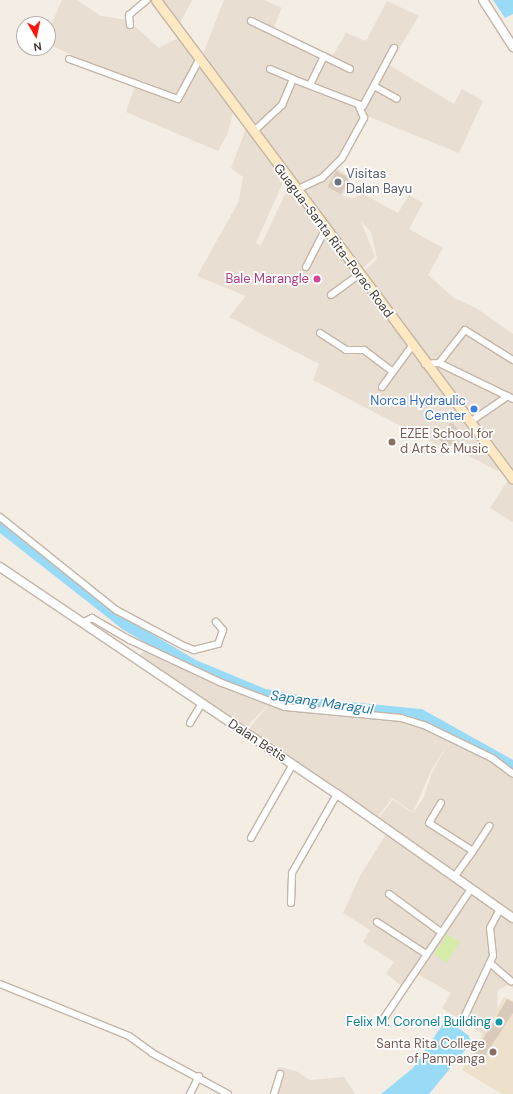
<!DOCTYPE html>
<style>
body{margin:0}
#map{position:relative;width:513px;height:1094px;overflow:hidden;background:#f4ede4;font-family:"DM Sans",sans-serif}
div>[style]{position:absolute}
.residential>*{inset:0;background:#e8ded1}
.education>*{inset:0;background:#eee1cc}
.green>*{inset:0;background:#d5eca8;transform-origin:0 0}
.water>*{inset:0;background:#99dbf7}
.river>*{height:11px;margin:-5.5px;padding:0 5.5px;transform-origin:5.5px;border-radius:5.5px;background:#99dbf7}
.building>*{inset:0;background:#d9cabb;transform-origin:0 0}
.roads{filter:drop-shadow(1px 0 #c3b6a8) drop-shadow(-1px 0 #c3b6a8) drop-shadow(0 1px #c3b6a8) drop-shadow(0 -1px #c3b6a8)}
.minor>*{height:6px;margin:-3px;padding:0 3px;transform-origin:3px;border-radius:3px;background:#fff}
.tertiary>*{height:8px;margin:-4px;padding:0 4px;transform-origin:4px;border-radius:4px;background:#fff}
.secondary>*{height:9px;margin:-4.5px;padding:0 4.5px;transform-origin:4.5px;border-radius:4.5px;background:#ffe9c2}
.dots>*{width:11px;height:11px;translate:-50% -50%;box-sizing:border-box;border:2px solid #fff;border-radius:50%}
span{translate:-50% -50%;white-space:nowrap;text-align:center;line-height:1.15;-webkit-text-stroke:3.5px #fff;paint-order:stroke}
.worship-label{font-size:13px;color:#5b616d}
.left{translate:0 -50%;text-align:left}
.street-label{font-size:13px;color:#463c33}
.hotel-label{font-size:13px;color:#b23c85}
.right{translate:-100% -50%;text-align:right}
.shop-label{font-size:13px;color:#366cbe}
.education-label{font-size:13px;color:#785e54}
.culture-label{font-size:13px;color:#0d838f}
.water-label{font-size:14px;color:#207aa2;font-style:italic}
.north{position:absolute;left:16px;top:16px;width:40px;height:40px;box-sizing:border-box;background:#fff;border:1px solid #b5b1ad;border-radius:50%;rotate:171deg;font-size:11px;font-weight:700;line-height:16px;text-align:center;color:#463c33}
.north::after{content:'';display:block;margin:auto;width:14px;height:18px;background:#ff170f;clip-path:polygon(50% 0,100% 100%,50% 72%,0 100%)}
</style>
<div id="map">
<div class="residential">
<div style="clip-path:polygon(62px 0,77px 0,101px 16px,128px 20px,159px 48px,180px 37px,196px 62px,177px 95px,137px 79px,129px 80px,52px 46px,55px 28px,51px 25px)"></div>
<div style="clip-path:polygon(160px 0,192px 0,179px 25px)"></div>
<div style="clip-path:polygon(224px 0,264px 0,282px 8px,273px 29px,333px 55px,346px 33px,366px 41px,387px 1px,419px 16px,389px 65px,454px 104px,462px 89px,483px 101px,459px 153px,365px 115px,334px 169px,304px 183px,321px 179px,337px 168px,352px 179px,342px 196px,354px 198px,363px 194px,398px 213px,409px 195px,423px 203px,409px 229px,443px 248px,428px 275px,454px 298px,476px 308px,513px 334px,513px 358px,462px 326px,437px 362px,425px 362px,360px 275px,377px 259px,371px 232px,361px 221px,375px 257px,358px 272px,296px 188px,303px 184px,295px 187px,201px 59px)"></div>
<div style="clip-path:polygon(199px 62px,233px 113px,228px 133px,218px 151px,126px 112px,136px 83px,178px 100px)"></div>
<div style="clip-path:polygon(247px 126px,284px 180px,256px 243px,261px 245px,289px 186px,410px 346px,391px 369px,365px 348px,349px 352px,351px 355px,364px 352px,390px 371px,411px 349px,500px 469px,498px 471px,463px 453px,435px 444px,313px 380px,319px 364px,229px 317px,246px 296px,197px 276px,239px 201px,243px 177px,231px 168px)"></div>
<div style="clip-path:polygon(462px 328px,513px 362px,513px 397px,440px 363px)"></div>
<div style="clip-path:polygon(439px 364px,513px 401px,513px 478px,430px 367px)"></div>
<div style="clip-path:polygon(508px 480px,513px 486px,513px 522px,490px 508px)"></div>
<div style="clip-path:polygon(150px 643px,220px 678px,268px 695px,266px 707px,250px 723px,246px 731px,138px 658px)"></div>
<div style="clip-path:polygon(269px 695px,295px 703px,420px 716px,450px 741px,513px 768px,513px 916px,378px 819px,393px 800px,413px 813px,423px 799px,432px 773px,447px 745px,431px 771px,413px 812px,392px 798px,377px 818px,247px 731px,267px 707px)"></div>
<div style="clip-path:polygon(388px 831px,470px 888px,402px 987px,386px 973px,394px 962px,363px 942px,370px 930px,343px 913px,360px 876px)"></div>
<div style="clip-path:polygon(472px 892px,513px 921px,513px 988px,508px 985px,498px 990px,497px 1010px,483px 1034px,442px 1008px,451px 993px,415px 973px)"></div>
<div style="clip-path:polygon(278px 1067px,296px 1071px,310px 1080px,344px 1077px,355px 1094px,271px 1094px)"></div>
</div>
<div class="education">
<div style="clip-path:polygon(504px 997px,513px 1001px,513px 1094px,502px 1094px,462px 1070px)"></div>
</div>
<div class="green">
<div style="left:447px;top:934px;width:15px;height:24px;rotate:32deg"></div>
</div>
<div class="water">
<div style="clip-path:polygon(493px 0,513px 0,513px 14px,505px 18px)"></div>
<div style="clip-path:polygon(452px 1023px,469px 1036px,471px 1043px,429px 1094px,381px 1094px,413px 1068px,443px 1024px)"></div>
</div>
<div class="river">
<div style="left:0;top:526px;width:159px;rotate:38.1deg"></div>
<div style="left:125px;top:624px;width:78px;rotate:30.8deg"></div>
<div style="left:192px;top:664px;width:78px;rotate:22.6deg"></div>
<div style="left:264px;top:694px;width:56px;rotate:10.3deg"></div>
<div style="left:319px;top:704px;width:101px;rotate:5.7deg"></div>
<div style="left:420px;top:714px;width:107px;rotate:29.2deg"></div>
</div>
<div class="building">
<div style="left:336px;top:171px;width:15px;height:18px;rotate:28deg"></div>
<div style="clip-path:polygon(451px 422px,459px 430px,453px 436px,456px 439px,448px 447px,439px 439px)"></div>
<div style="clip-path:polygon(507px 999px,513px 1002px,513px 1013px,476px 1069px,468px 1064px)"></div>
</div>
<div class="roads">
<div class="minor">
<div style="left:251px;top:21px;width:110px;rotate:25.9deg"></div>
<div style="left:130px;top:25px;width:10px;rotate:-96deg"></div>
<div style="left:129px;top:15px;width:23px;rotate:-40deg"></div>
<div style="left:69px;top:59px;width:116px;rotate:20.2deg"></div>
<div style="left:178px;top:99px;width:44px;rotate:-61.7deg"></div>
<div style="left:270px;top:69px;width:25px;rotate:23deg"></div>
<div style="left:310px;top:85px;width:32px;rotate:-64deg"></div>
<div style="left:374px;top:86px;width:26px;rotate:29deg"></div>
<div style="left:253px;top:132px;width:40px;rotate:-43deg"></div>
<div style="left:282px;top:105px;width:28px;rotate:-67deg"></div>
<div style="left:293px;top:79px;width:75px;rotate:21.1deg"></div>
<div style="left:363px;top:106px;width:66px;rotate:-61.9deg"></div>
<div style="left:296px;top:190px;width:29px;rotate:-25deg"></div>
<div style="left:322px;top:178px;width:28px;rotate:-45deg"></div>
<div style="left:342px;top:158px;width:46px;rotate:-61.2deg"></div>
<div style="left:364px;top:118px;width:13px;rotate:-113deg"></div>
<div style="left:306px;top:267px;width:42px;rotate:-62.8deg"></div>
<div style="left:331px;top:295px;width:34px;rotate:-36deg"></div>
<div style="left:320px;top:333px;width:31px;rotate:33deg"></div>
<div style="left:346px;top:350px;width:18px"></div>
<div style="left:364px;top:350px;width:35px;rotate:37deg"></div>
<div style="left:439px;top:363px;width:42px;rotate:-51.8deg"></div>
<div style="left:465px;top:330px;width:57px;rotate:32deg"></div>
<div style="left:425px;top:364px;width:14px;rotate:-4deg"></div>
<div style="left:439px;top:363px;width:82px;rotate:25.9deg"></div>
<div style="left:382px;top:387px;width:51px;rotate:-53.8deg"></div>
<div style="left:470px;top:422px;width:46px;rotate:-34.4deg"></div>
<div style="left:0;top:517px;width:149px;rotate:38.7deg"></div>
<div style="left:116px;top:610px;width:77px;rotate:27.9deg"></div>
<div style="left:184px;top:646px;width:11px;rotate:22deg"></div>
<div style="left:194px;top:650px;width:25px;rotate:-14deg"></div>
<div style="left:218px;top:644px;width:15px;rotate:-70deg"></div>
<div style="left:223px;top:630px;width:11px;rotate:-131deg"></div>
<div style="left:84px;top:622px;width:9px;rotate:-27deg"></div>
<div style="left:92px;top:618px;width:44px;rotate:30.1deg"></div>
<div style="left:130px;top:640px;width:102px;rotate:25.1deg"></div>
<div style="left:222px;top:683px;width:67px;rotate:20.9deg"></div>
<div style="left:285px;top:707px;width:117px;rotate:5.4deg"></div>
<div style="left:401px;top:718px;width:24px;rotate:17deg"></div>
<div style="left:424px;top:725px;width:76px;rotate:25.9deg"></div>
<div style="left:492px;top:758px;width:26px;rotate:37deg"></div>
<div style="left:190px;top:723px;width:21px;rotate:-59deg"></div>
<div style="left:441px;top:803px;width:23px;rotate:121deg"></div>
<div style="left:429px;top:823px;width:52px;rotate:32.5deg"></div>
<div style="left:473px;top:851px;width:32px;rotate:126deg"></div>
<div style="left:251px;top:838px;width:85px;rotate:-60.4deg"></div>
<div style="left:473px;top:851px;width:30px;rotate:-57deg"></div>
<div style="left:389px;top:894px;width:64px;rotate:36.2deg"></div>
<div style="left:291px;top:903px;width:30px;rotate:-88deg"></div>
<div style="left:292px;top:873px;width:91px;rotate:-60.3deg"></div>
<div style="left:377px;top:922px;width:59px;rotate:33.1deg"></div>
<div style="left:490px;top:963px;width:28px;rotate:41deg"></div>
<div style="left:0;top:984px;width:139px;rotate:22deg"></div>
<div style="left:129px;top:1036px;width:29px;rotate:36deg"></div>
<div style="left:152px;top:1053px;width:86px;rotate:28.3deg"></div>
<div style="left:382px;top:1021px;width:159px;rotate:-56deg"></div>
<div style="left:461px;top:1024px;width:75px;rotate:-64.8deg"></div>
<div style="left:493px;top:956px;width:28px;rotate:-96deg"></div>
<div style="left:490px;top:928px;width:21px;rotate:-62deg"></div>
<div style="left:190px;top:1094px;width:20px;rotate:-63deg"></div>
<div style="left:274px;top:1094px;width:21px;rotate:-73deg"></div>
</div>
<div class="tertiary">
<div style="left:483px;top:0;width:56px;rotate:57.4deg"></div>
<div style="left:0;top:567px;width:406px;rotate:34deg"></div>
<div style="left:337px;top:794px;width:215px;rotate:35.2deg"></div>
</div>
<div class="secondary">
<div style="left:156px;top:0;width:597px;rotate:53.3deg"></div>
</div>
</div>
<div class="dots">
<div style="left:338px;top:182px;background:#6b7280"></div>
<div style="left:317px;top:279px;background:#d1479c"></div>
<div style="left:474px;top:409px;background:#3f7fe0"></div>
<div style="left:392px;top:442px;background:#8d6e63"></div>
<div style="left:499px;top:1022px;background:#0f9aa8"></div>
<div style="left:493px;top:1052px;background:#8d6e63"></div>
</div>
<div class="worship-label">
<span class="left" style="left:346px;top:182px">Visitas<br>Dalan Bayu</span>
</div>
<div class="street-label">
<span style="left:333px;top:241px;rotate:53deg">Guagua-Santa Rita-Porac Road</span>
<span style="left:257px;top:741px;rotate:33deg">Dalan Betis</span>
</div>
<div class="hotel-label">
<span class="right" style="left:309px;top:279px">Bale Marangle</span>
</div>
<div class="shop-label">
<span class="right" style="left:466px;top:409px">Norca Hydraulic<br>Center</span>
</div>
<div class="education-label">
<span class="left" style="left:400px;top:442px">EZEE School for<br>d Arts &amp; Music</span>
<span class="right" style="left:485px;top:1052px">Santa Rita College<br>of Pampanga</span>
</div>
<div class="culture-label">
<span class="right" style="left:491px;top:1022px">Felix M. Coronel Building</span>
</div>
<div class="water-label">
<span style="left:322px;top:702px;rotate:8deg">Sapang Maragul</span>
</div>
<div class="north">N</div>
</div>
